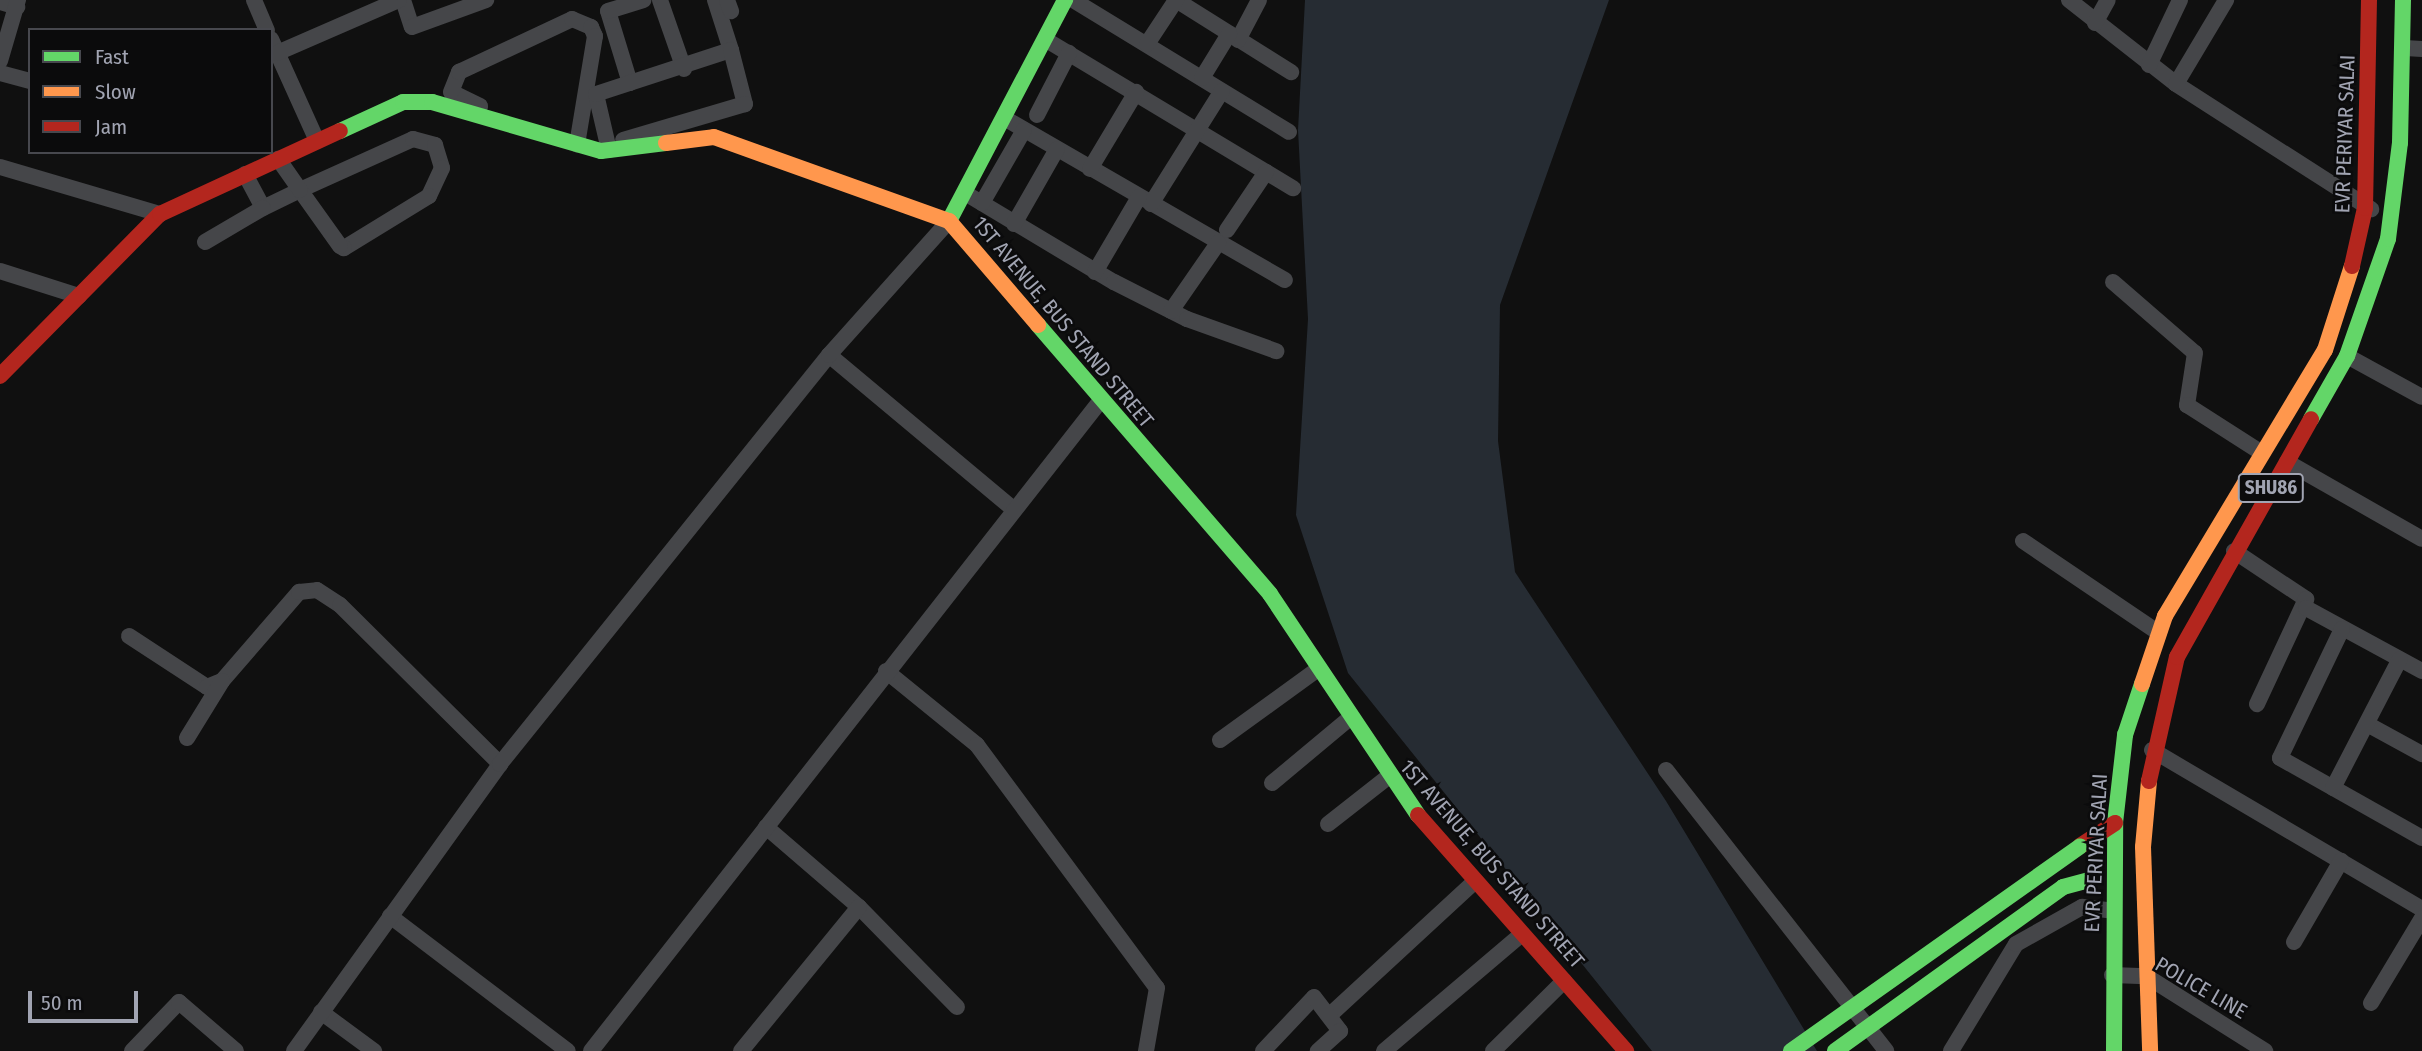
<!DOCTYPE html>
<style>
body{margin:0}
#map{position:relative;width:2422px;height:1051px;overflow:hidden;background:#101010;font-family:"Fira Sans Condensed",sans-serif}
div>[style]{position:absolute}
.water>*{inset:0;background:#262c33}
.street>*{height:16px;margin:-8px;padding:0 8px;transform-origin:8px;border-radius:8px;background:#454649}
.fast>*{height:16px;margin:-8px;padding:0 8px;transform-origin:8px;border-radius:8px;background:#63d668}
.slow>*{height:16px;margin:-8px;padding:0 8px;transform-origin:8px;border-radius:8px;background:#ff974d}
.jam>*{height:16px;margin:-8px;padding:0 8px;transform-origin:8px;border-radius:8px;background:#b3261e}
.fast-bridge>*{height:16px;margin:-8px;padding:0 8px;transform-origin:8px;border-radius:8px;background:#63d668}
span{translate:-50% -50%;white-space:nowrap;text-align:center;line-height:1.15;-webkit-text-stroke:5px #0b0b0c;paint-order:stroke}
.shield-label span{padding:2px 5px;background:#0b0b0c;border:2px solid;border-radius:5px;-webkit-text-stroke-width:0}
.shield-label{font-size:19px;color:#a1a4b2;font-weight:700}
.street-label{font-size:21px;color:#a1a4b2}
.legend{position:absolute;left:28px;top:28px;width:245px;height:126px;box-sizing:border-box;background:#0b0b0c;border:2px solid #47484e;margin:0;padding:9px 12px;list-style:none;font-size:21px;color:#a1a4b2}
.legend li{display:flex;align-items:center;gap:14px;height:35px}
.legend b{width:35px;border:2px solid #47484e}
.scale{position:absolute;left:28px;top:991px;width:110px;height:32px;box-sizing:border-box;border:4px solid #a1a4b2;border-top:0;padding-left:9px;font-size:21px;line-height:24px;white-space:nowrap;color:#a1a4b2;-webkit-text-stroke:5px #0b0b0c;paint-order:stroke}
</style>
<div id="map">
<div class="water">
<div style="clip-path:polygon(1305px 0,1609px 0,1500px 305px,1498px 441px,1515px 572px,1666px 801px,1817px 1051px,1652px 1051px,1348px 673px,1296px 515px,1308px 319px,1298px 130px)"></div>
</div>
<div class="street">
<div style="left:254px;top:0;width:33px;rotate:67deg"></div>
<div style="left:403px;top:0;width:28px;rotate:72deg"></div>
<div style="left:412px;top:27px;width:79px;rotate:-20deg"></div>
<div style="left:660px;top:0;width:73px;rotate:70.8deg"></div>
<div style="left:715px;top:0;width:52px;rotate:72.3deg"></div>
<div style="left:727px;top:0;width:12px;rotate:70deg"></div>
<div style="left:1073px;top:0;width:253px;rotate:31.4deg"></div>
<div style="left:1176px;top:0;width:136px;rotate:32.1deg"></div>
<div style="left:2069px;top:0;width:136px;rotate:38.1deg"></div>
<div style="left:2176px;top:84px;width:232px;rotate:32.7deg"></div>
<div style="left:0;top:2px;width:18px;rotate:16deg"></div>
<div style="left:2095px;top:23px;width:26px;rotate:-61deg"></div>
<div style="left:271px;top:39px;width:112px;rotate:65.7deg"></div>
<div style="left:1238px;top:40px;width:45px;rotate:-62.3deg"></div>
<div style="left:1048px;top:41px;width:286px;rotate:31deg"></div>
<div style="left:1147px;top:44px;width:53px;rotate:-56.6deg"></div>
<div style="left:2405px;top:48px;width:17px;rotate:3deg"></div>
<div style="left:277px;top:53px;width:133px;rotate:-23.5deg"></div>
<div style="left:0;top:61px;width:64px;rotate:-73.6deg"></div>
<div style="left:2149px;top:65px;width:72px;rotate:-64.5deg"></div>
<div style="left:0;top:73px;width:31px;rotate:15deg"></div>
<div style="left:1202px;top:78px;width:52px;rotate:-58.5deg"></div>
<div style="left:630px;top:83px;width:75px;rotate:-107deg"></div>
<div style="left:608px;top:11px;width:37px;rotate:-17deg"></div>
<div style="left:2176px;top:84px;width:98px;rotate:-59.2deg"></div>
<div style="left:478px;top:111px;width:5px;rotate:-68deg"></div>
<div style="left:480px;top:106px;width:32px;rotate:-154deg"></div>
<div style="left:451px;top:92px;width:22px;rotate:-68deg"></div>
<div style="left:459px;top:72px;width:125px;rotate:-25.1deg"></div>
<div style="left:572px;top:19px;width:21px;rotate:23deg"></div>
<div style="left:591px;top:27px;width:10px;rotate:66deg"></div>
<div style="left:595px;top:36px;width:110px;rotate:99.4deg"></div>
<div style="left:1037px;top:115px;width:70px;rotate:-62.7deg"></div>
<div style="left:1006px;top:119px;width:322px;rotate:30deg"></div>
<div style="left:609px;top:150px;width:57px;rotate:-103.1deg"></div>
<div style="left:596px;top:94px;width:142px;rotate:-18.1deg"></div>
<div style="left:731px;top:50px;width:56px;rotate:75.5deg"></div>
<div style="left:745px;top:104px;width:127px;rotate:163.6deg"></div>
<div style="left:0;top:167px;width:167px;rotate:16.4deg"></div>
<div style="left:1090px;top:169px;width:90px;rotate:-59.1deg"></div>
<div style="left:245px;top:174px;width:38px;rotate:62deg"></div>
<div style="left:263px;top:208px;width:41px;rotate:-25.9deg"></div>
<div style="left:300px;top:190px;width:124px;rotate:-24.3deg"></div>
<div style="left:413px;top:139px;width:23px;rotate:15deg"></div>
<div style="left:435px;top:145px;width:24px;rotate:73deg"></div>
<div style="left:442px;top:168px;width:31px;rotate:115deg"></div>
<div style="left:429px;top:196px;width:100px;rotate:148.5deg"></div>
<div style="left:344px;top:248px;width:4px;rotate:-153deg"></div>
<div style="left:340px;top:246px;width:69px;rotate:-125.5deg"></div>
<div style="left:300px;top:190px;width:38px;rotate:-125deg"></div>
<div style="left:965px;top:193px;width:174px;rotate:30.9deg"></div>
<div style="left:1114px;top:282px;width:82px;rotate:26.9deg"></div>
<div style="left:1187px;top:319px;width:95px;rotate:19.8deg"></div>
<div style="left:982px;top:203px;width:84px;rotate:-60.1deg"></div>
<div style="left:1151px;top:204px;width:133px;rotate:-57.9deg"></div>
<div style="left:1014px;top:224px;width:86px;rotate:-60.2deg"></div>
<div style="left:1227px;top:230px;width:70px;rotate:-56.1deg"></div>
<div style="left:205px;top:242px;width:67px;rotate:-30.4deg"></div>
<div style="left:0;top:271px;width:83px;rotate:17.6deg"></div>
<div style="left:1095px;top:272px;width:87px;rotate:-59.6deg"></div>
<div style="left:2113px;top:282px;width:108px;rotate:40.9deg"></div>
<div style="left:2195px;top:353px;width:53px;rotate:98.7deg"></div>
<div style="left:2187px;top:405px;width:89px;rotate:32.6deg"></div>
<div style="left:1171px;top:311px;width:83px;rotate:-55.3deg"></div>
<div style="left:829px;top:355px;width:240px;rotate:39.9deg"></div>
<div style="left:2347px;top:356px;width:85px;rotate:28.7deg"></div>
<div style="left:2287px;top:462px;width:155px;rotate:29.7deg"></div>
<div style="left:2023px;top:541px;width:164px;rotate:34.1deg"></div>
<div style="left:2234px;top:551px;width:87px;rotate:33.7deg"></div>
<div style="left:2306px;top:599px;width:116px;rotate:115deg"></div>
<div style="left:2306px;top:608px;width:132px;rotate:28.5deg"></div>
<div style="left:2342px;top:629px;width:143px;rotate:115.7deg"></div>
<div style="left:2280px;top:758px;width:163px;rotate:29.4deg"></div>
<div style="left:129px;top:636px;width:93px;rotate:33.2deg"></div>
<div style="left:207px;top:687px;width:16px;rotate:-22deg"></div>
<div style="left:222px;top:681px;width:118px;rotate:-49.1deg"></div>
<div style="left:299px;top:592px;width:18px;rotate:-6deg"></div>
<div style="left:317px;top:590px;width:27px;rotate:33deg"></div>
<div style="left:340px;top:605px;width:226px;rotate:44.8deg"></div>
<div style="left:886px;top:671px;width:117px;rotate:39.1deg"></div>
<div style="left:977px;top:745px;width:302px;rotate:53.5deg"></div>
<div style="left:1157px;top:988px;width:64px;rotate:99.9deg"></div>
<div style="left:2367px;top:724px;width:63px;rotate:28.6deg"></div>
<div style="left:187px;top:738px;width:67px;rotate:-58.4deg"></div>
<div style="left:1220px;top:740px;width:121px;rotate:-35.9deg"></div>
<div style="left:2152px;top:750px;width:313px;rotate:30.5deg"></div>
<div style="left:1666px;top:770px;width:357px;rotate:51.9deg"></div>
<div style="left:1272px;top:783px;width:102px;rotate:-39.8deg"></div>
<div style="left:2333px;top:788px;width:145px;rotate:-62.6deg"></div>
<div style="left:1328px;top:824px;width:76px;rotate:-38.1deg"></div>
<div style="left:766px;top:827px;width:123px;rotate:40.7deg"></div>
<div style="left:859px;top:907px;width:140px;rotate:45.6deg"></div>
<div style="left:390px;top:916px;width:223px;rotate:37.2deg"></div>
<div style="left:2294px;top:942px;width:94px;rotate:-59.9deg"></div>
<div style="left:2112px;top:975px;width:34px;rotate:2deg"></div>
<div style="left:2146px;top:976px;width:141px;rotate:32.2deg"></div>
<div style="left:2371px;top:1003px;width:99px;rotate:-59deg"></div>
<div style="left:321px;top:1012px;width:66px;rotate:36.3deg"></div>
<div style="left:1330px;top:1015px;width:196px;rotate:-42.7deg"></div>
<div style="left:132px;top:1051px;width:68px;rotate:-46.2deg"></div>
<div style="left:179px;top:1002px;width:75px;rotate:40.7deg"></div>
<div style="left:294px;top:1051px;width:353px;rotate:-54.3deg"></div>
<div style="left:500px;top:764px;width:525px;rotate:-51.19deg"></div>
<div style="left:829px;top:355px;width:180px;rotate:-48.2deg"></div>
<div style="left:591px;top:1051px;width:827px;rotate:-51.92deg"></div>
<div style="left:741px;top:1051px;width:186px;rotate:-50.7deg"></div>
<div style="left:1263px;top:1051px;width:74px;rotate:-46.6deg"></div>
<div style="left:1314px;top:997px;width:43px;rotate:52.6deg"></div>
<div style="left:1340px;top:1031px;width:30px;rotate:138deg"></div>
<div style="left:1384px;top:1051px;width:181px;rotate:-40.3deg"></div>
<div style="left:1493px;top:1051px;width:100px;rotate:-44.6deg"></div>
<div style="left:1951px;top:1051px;width:125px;rotate:-58.7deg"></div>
<div style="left:2016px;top:944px;width:76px;rotate:-29.3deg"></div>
<div style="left:2082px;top:907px;width:31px;rotate:7deg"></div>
</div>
<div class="fast">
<div style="left:340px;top:131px;width:69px;rotate:-24.7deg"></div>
<div style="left:403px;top:102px;width:29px"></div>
<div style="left:432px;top:102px;width:176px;rotate:16.2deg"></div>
<div style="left:601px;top:151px;width:65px;rotate:-7deg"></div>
<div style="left:949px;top:221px;width:250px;rotate:-62.3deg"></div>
<div style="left:1038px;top:325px;width:355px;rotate:49.2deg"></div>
<div style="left:1270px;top:594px;width:266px;rotate:56.2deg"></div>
<div style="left:2311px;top:419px;width:73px;rotate:-60.3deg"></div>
<div style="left:2347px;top:356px;width:124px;rotate:-70.7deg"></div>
<div style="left:2388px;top:239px;width:97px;rotate:-82.9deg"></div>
<div style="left:2400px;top:143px;width:143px;rotate:-88.8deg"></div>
<div style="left:2114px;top:1051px;width:228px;rotate:-89.7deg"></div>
<div style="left:2115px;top:823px;width:89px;rotate:-83.5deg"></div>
<div style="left:2125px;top:735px;width:54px;rotate:-71.6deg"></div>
</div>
<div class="slow">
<div style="left:666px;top:143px;width:48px;rotate:-7.1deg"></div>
<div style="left:714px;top:137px;width:250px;rotate:19.7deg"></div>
<div style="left:949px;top:221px;width:137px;rotate:49.4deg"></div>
<div style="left:2142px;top:684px;width:72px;rotate:-71.3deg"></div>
<div style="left:2165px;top:616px;width:310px;rotate:-59deg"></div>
<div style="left:2325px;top:350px;width:88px;rotate:-72.2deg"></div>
<div style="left:2149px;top:781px;width:66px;rotate:95.2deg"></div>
<div style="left:2143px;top:847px;width:204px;rotate:88deg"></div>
</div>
<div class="jam">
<div style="left:2352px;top:266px;width:59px;rotate:-77.4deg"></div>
<div style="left:2365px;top:208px;width:208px;rotate:-88.9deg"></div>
<div style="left:0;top:376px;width:228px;rotate:-45.4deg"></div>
<div style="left:160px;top:214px;width:198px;rotate:-24.8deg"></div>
<div style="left:2149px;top:781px;width:127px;rotate:-77.3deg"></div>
<div style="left:2177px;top:657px;width:273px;rotate:-60.6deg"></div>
<div style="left:1418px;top:815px;width:315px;rotate:48.6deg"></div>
<div style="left:2080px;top:846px;width:42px;rotate:-33.3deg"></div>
</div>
<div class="fast-bridge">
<div style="left:1791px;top:1051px;width:354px;rotate:-35.3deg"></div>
<div style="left:1835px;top:1051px;width:281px;rotate:-35.7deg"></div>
<div style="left:2063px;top:887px;width:27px;rotate:-15deg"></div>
</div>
<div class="shield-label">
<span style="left:2271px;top:488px">SHU86</span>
</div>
<div class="street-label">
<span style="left:2345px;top:134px;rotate:-88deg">EVR PERIYAR SALAI</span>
<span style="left:1063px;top:322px;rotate:50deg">1ST AVENUE, BUS STAND STREET</span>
<span style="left:2096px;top:853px;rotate:-87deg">EVR PERIYAR SALAI</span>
<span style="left:1492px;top:864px;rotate:49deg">1ST AVENUE, BUS STAND STREET</span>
<span style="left:2201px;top:988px;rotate:30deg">POLICE LINE</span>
</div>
<ul class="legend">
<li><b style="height:9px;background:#63d668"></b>Fast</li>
<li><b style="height:9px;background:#ff974d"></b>Slow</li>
<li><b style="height:9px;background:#b3261e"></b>Jam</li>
</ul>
<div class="scale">50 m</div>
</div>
